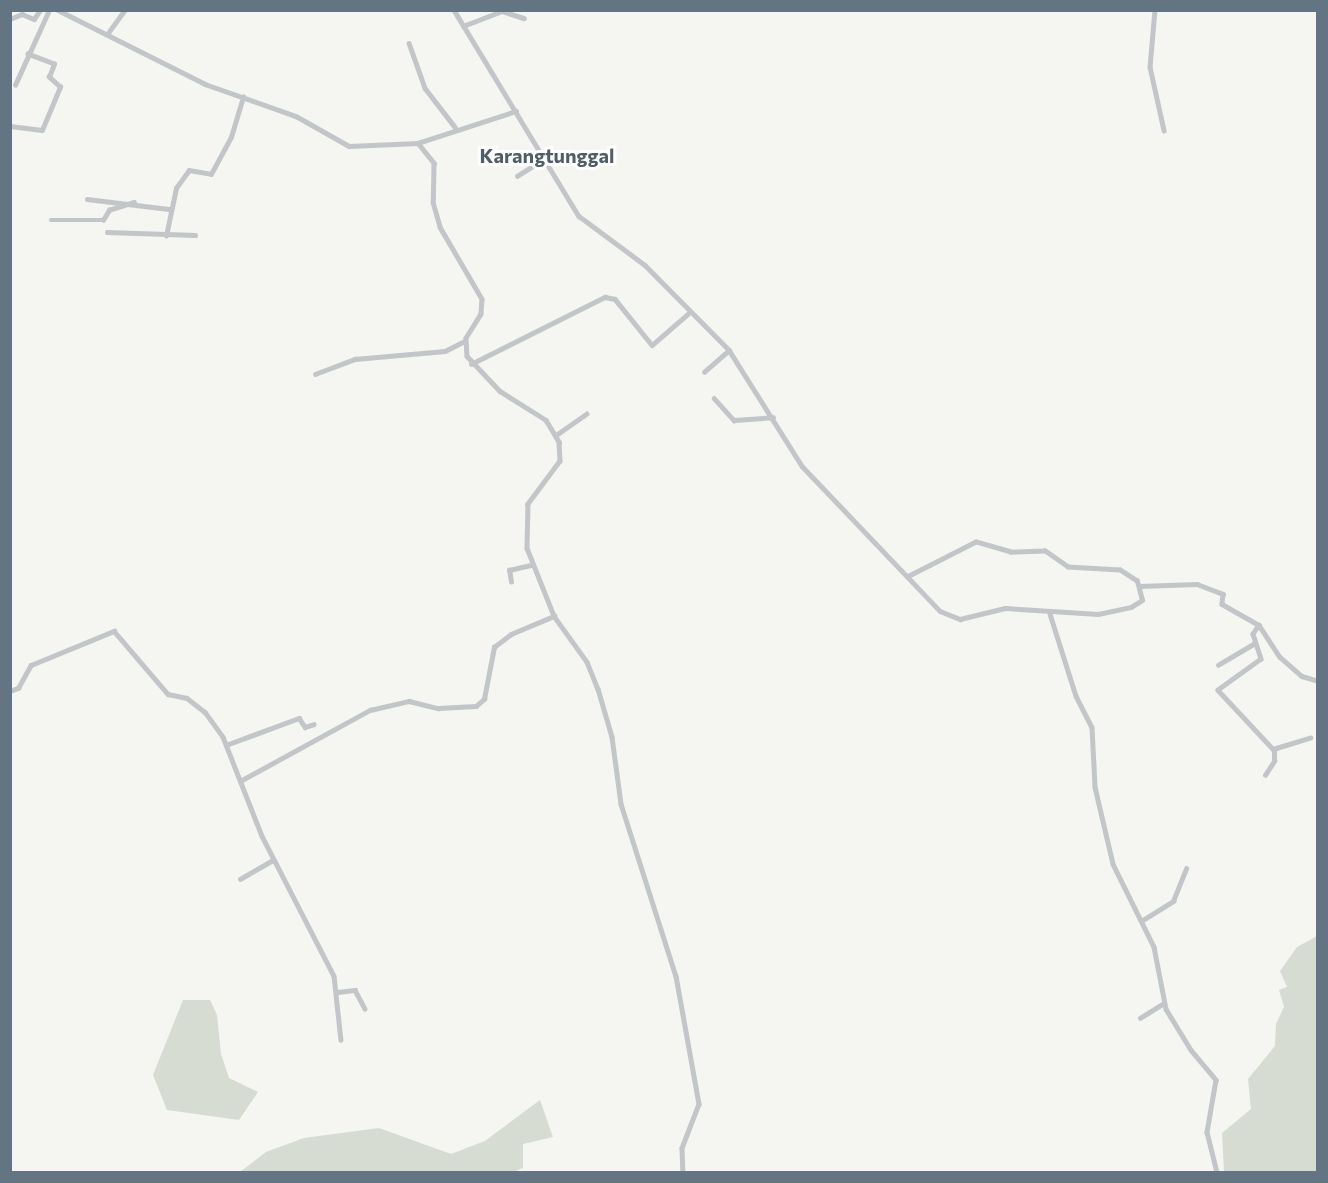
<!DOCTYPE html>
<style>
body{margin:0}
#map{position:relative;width:1328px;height:1183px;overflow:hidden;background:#f5f5f1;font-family:Commissioner,sans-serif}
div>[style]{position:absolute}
.green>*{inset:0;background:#d6dcd2}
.minor>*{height:4.5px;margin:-2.25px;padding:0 2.25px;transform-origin:2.25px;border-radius:2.25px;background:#c2c6c9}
span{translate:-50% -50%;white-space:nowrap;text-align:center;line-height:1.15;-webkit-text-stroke:6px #fff;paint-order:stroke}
.quarter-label{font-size:20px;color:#515e68;font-weight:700}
.frame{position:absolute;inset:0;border:12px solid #637583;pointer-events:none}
</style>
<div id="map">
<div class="green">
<div style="clip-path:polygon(1317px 936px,1317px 1172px,1224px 1172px,1222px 1133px,1251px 1109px,1248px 1079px,1275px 1046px,1276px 1024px,1284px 1007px,1279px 990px,1287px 987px,1280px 971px,1297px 947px)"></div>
<div style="clip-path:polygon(183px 1000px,210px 1000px,217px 1015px,221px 1054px,229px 1078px,258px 1092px,239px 1120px,167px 1110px,153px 1075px)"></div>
<div style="clip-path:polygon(540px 1100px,553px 1137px,523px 1144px,523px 1168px,513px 1172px,240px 1172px,266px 1152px,304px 1138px,379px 1128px,451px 1154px,485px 1141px)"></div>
</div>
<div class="minor">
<div style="left:58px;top:10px;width:165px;rotate:26.7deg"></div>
<div style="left:205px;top:84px;width:96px;rotate:19.4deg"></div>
<div style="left:296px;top:116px;width:61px;rotate:29.5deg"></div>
<div style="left:349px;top:146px;width:69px;rotate:-2.5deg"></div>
<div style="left:418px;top:143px;width:103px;rotate:-18.1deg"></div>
<div style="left:454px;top:10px;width:241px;rotate:58.8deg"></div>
<div style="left:579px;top:216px;width:82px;rotate:36.6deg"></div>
<div style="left:645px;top:265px;width:120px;rotate:45.3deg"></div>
<div style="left:729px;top:350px;width:137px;rotate:57.8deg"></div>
<div style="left:802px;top:466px;width:200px;rotate:46.4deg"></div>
<div style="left:940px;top:611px;width:22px;rotate:22deg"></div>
<div style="left:960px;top:619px;width:46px;rotate:-13.7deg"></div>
<div style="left:1005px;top:608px;width:93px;rotate:3.7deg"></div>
<div style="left:1098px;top:614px;width:34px;rotate:-12deg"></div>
<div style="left:1131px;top:607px;width:13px;rotate:-32deg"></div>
<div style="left:1142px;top:600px;width:20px;rotate:-105deg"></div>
<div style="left:1137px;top:581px;width:20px;rotate:-147deg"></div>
<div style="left:1120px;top:570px;width:52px;rotate:-176.7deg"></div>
<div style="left:1068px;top:567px;width:28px;rotate:-145deg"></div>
<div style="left:1045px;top:551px;width:34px;rotate:178deg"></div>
<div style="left:1011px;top:552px;width:36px;rotate:-164deg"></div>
<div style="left:976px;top:542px;width:75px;rotate:153.1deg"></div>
<div style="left:1155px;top:10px;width:57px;rotate:95deg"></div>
<div style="left:1150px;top:67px;width:65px;rotate:77.5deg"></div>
<div style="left:10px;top:19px;width:13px;rotate:-23deg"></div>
<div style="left:22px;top:14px;width:13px;rotate:23deg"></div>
<div style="left:34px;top:19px;width:11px;rotate:-56deg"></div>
<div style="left:463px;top:26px;width:42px;rotate:-21deg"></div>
<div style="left:502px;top:11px;width:23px;rotate:18deg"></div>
<div style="left:108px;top:33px;width:29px;rotate:-54deg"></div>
<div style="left:409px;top:43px;width:48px;rotate:70.4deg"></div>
<div style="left:425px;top:88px;width:49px;rotate:52.4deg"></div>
<div style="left:15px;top:85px;width:82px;rotate:-65.6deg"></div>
<div style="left:10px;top:126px;width:32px;rotate:7deg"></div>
<div style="left:42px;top:130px;width:47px;rotate:-67.3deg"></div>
<div style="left:60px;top:87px;width:15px;rotate:-138deg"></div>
<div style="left:49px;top:77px;width:14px;rotate:-69deg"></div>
<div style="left:54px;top:64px;width:28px;rotate:-159deg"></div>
<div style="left:418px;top:143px;width:26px;rotate:51deg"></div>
<div style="left:434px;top:163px;width:39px;rotate:91deg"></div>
<div style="left:433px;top:202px;width:26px;rotate:74deg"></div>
<div style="left:440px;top:227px;width:83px;rotate:59.7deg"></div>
<div style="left:482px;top:299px;width:15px;rotate:94deg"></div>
<div style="left:481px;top:314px;width:28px;rotate:122deg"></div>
<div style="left:466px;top:338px;width:18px;rotate:87deg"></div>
<div style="left:467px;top:356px;width:48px;rotate:46.7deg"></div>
<div style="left:500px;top:391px;width:54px;rotate:32.2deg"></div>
<div style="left:546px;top:420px;width:26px;rotate:59deg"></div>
<div style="left:559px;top:442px;width:19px;rotate:87deg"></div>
<div style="left:560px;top:461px;width:54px;rotate:126.7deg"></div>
<div style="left:528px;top:504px;width:44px;rotate:91.3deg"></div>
<div style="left:527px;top:548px;width:73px;rotate:68.3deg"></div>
<div style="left:554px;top:616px;width:57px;rotate:54.3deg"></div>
<div style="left:587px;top:662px;width:29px;rotate:68deg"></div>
<div style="left:598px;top:689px;width:50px;rotate:73.7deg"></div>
<div style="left:612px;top:737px;width:68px;rotate:82.3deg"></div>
<div style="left:621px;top:804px;width:181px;rotate:72.3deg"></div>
<div style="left:676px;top:976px;width:130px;rotate:79.8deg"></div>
<div style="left:699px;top:1104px;width:47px;rotate:111.1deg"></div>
<div style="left:682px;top:1148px;width:24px;rotate:88deg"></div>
<div style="left:517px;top:176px;width:36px;rotate:-32deg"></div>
<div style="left:87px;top:199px;width:84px;rotate:6.9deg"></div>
<div style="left:51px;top:220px;width:52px"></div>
<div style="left:103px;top:220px;width:12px;rotate:-59deg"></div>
<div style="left:109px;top:210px;width:26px;rotate:-18deg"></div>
<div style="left:107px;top:232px;width:88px;rotate:2deg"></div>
<div style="left:166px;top:236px;width:49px;rotate:-78.2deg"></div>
<div style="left:176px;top:188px;width:22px;rotate:-54deg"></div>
<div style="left:189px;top:170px;width:22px;rotate:10deg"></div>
<div style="left:211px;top:174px;width:42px;rotate:-61.6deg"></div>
<div style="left:231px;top:137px;width:42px;rotate:-73.3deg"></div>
<div style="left:471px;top:364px;width:150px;rotate:-26.6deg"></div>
<div style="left:605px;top:297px;width:10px;rotate:11deg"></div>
<div style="left:615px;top:299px;width:59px;rotate:51.2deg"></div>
<div style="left:652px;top:345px;width:50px;rotate:-41deg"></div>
<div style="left:704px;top:372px;width:33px;rotate:-41deg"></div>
<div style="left:315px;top:374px;width:43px;rotate:-20.6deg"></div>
<div style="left:355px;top:359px;width:90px;rotate:-5.1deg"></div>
<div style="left:445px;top:351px;width:22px;rotate:-27deg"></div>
<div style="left:714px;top:398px;width:30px;rotate:48deg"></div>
<div style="left:734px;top:420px;width:39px;rotate:-4deg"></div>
<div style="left:556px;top:435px;width:37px;rotate:-35deg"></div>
<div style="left:511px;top:582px;width:12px;rotate:-99deg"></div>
<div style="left:509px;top:570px;width:23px;rotate:-13deg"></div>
<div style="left:1139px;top:586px;width:58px;rotate:-2deg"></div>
<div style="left:1197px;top:584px;width:28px;rotate:21deg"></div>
<div style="left:1223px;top:594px;width:10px;rotate:96deg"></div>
<div style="left:1222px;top:604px;width:43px;rotate:29.6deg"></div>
<div style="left:1259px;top:625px;width:38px;rotate:57deg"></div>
<div style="left:1280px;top:657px;width:29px;rotate:41deg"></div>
<div style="left:1302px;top:676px;width:17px;rotate:17deg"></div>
<div style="left:1050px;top:614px;width:86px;rotate:72.4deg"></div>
<div style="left:1076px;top:696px;width:35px;rotate:63deg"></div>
<div style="left:1092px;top:727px;width:60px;rotate:87.1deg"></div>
<div style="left:1095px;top:787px;width:79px;rotate:76.8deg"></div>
<div style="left:1113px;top:864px;width:93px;rotate:63.7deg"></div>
<div style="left:1154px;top:947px;width:63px;rotate:79deg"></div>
<div style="left:1166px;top:1009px;width:48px;rotate:58.6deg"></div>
<div style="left:1191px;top:1050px;width:39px;rotate:50deg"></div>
<div style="left:1216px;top:1080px;width:53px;rotate:99.8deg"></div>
<div style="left:1207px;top:1132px;width:41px;rotate:76deg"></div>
<div style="left:1259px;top:625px;width:11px;rotate:124deg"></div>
<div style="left:1253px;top:634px;width:26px;rotate:72deg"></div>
<div style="left:1261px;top:659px;width:53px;rotate:144.2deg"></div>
<div style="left:1218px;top:690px;width:81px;rotate:47deg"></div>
<div style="left:1273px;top:749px;width:39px;rotate:-17deg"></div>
<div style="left:1218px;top:665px;width:43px;rotate:-30.7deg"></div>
<div style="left:10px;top:691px;width:9px;rotate:-21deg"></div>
<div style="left:18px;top:688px;width:26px;rotate:-61deg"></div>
<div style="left:31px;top:665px;width:90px;rotate:-22.3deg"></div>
<div style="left:114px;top:631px;width:83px;rotate:49.4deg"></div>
<div style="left:168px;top:694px;width:19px;rotate:12deg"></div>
<div style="left:187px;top:698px;width:23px;rotate:38deg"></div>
<div style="left:205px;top:712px;width:31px;rotate:54deg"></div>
<div style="left:223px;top:737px;width:106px;rotate:68.5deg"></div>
<div style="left:262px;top:836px;width:157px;rotate:62.8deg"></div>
<div style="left:334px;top:976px;width:64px;rotate:83.8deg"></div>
<div style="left:226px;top:745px;width:78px;rotate:-20.3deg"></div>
<div style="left:299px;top:718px;width:11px;rotate:56deg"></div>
<div style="left:305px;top:727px;width:9px;rotate:-18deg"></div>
<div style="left:1265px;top:775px;width:17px;rotate:-57deg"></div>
<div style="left:1274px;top:761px;width:11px;rotate:-90deg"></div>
<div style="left:242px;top:780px;width:146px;rotate:-28.7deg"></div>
<div style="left:370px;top:710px;width:40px;rotate:-13deg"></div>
<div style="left:409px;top:701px;width:30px;rotate:14deg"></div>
<div style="left:438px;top:708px;width:38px;rotate:-3deg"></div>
<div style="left:476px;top:706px;width:11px;rotate:-41deg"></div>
<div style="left:484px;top:699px;width:53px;rotate:-79.1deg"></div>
<div style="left:494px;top:647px;width:21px;rotate:-37deg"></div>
<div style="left:511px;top:634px;width:47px;rotate:-22.7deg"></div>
<div style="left:240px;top:879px;width:38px;rotate:-30deg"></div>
<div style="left:1143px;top:920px;width:36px;rotate:-32deg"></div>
<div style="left:1173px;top:901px;width:35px;rotate:-68deg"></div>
<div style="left:338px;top:992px;width:17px;rotate:-7deg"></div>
<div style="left:355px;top:990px;width:21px;rotate:62deg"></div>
<div style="left:1140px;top:1018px;width:28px;rotate:-32deg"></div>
</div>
<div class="quarter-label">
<span style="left:547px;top:155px">Karangtunggal</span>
</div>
<div class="frame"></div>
</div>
